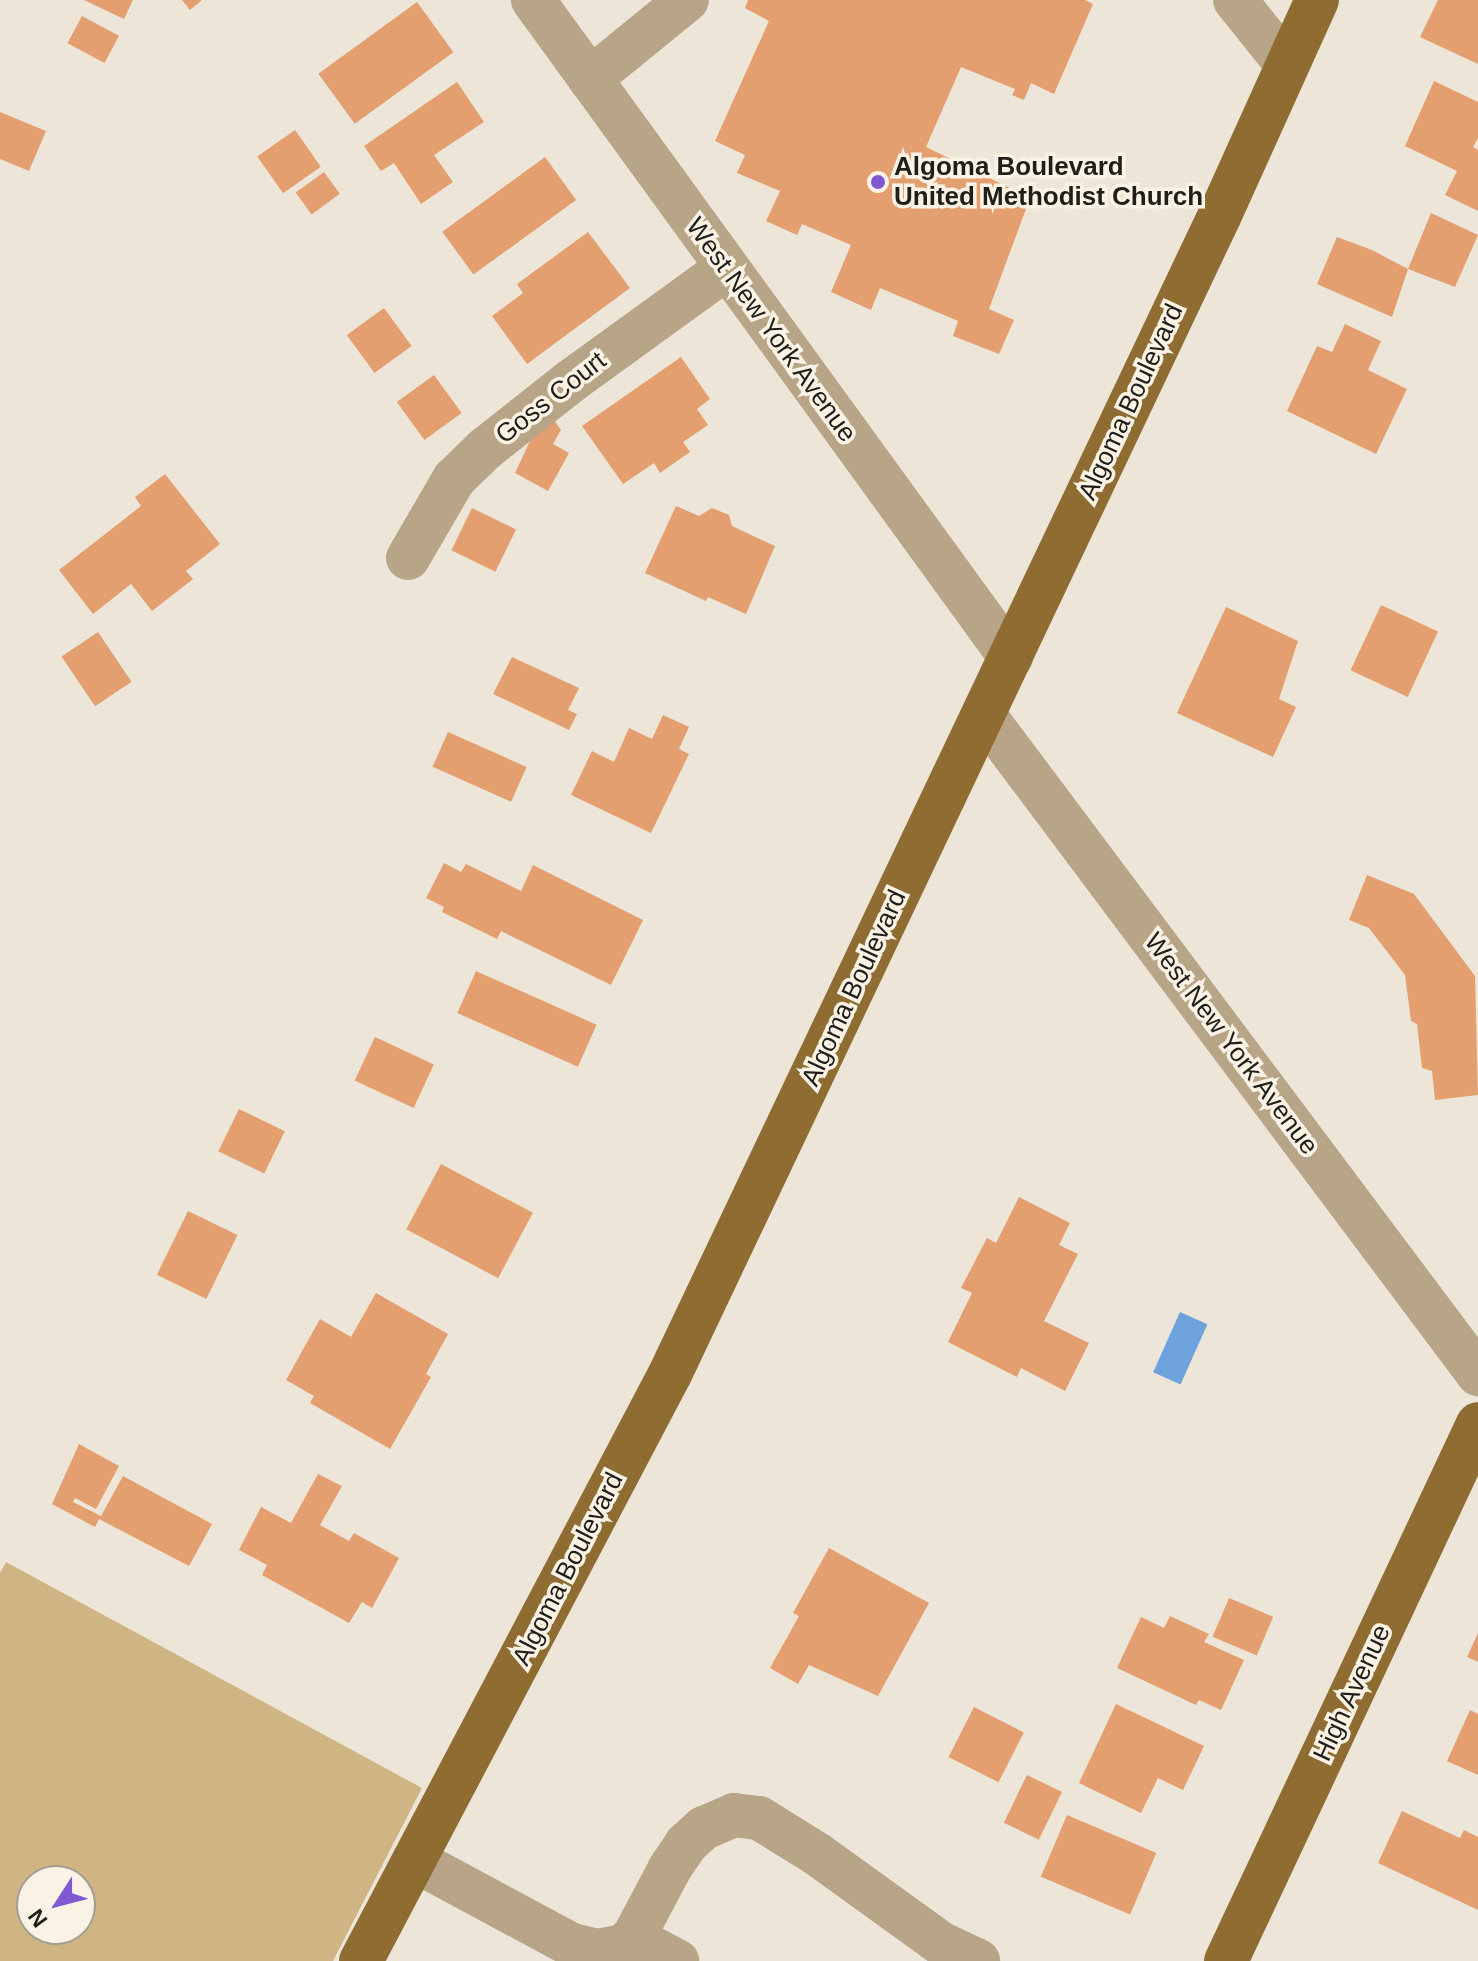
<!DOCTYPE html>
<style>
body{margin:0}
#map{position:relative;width:1478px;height:1961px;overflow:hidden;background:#ede6d8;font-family:Arial,sans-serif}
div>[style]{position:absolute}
.green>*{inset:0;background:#cfb583}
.water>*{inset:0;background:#6ea2dd;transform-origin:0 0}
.building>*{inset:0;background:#e39f6f;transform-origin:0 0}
.minor>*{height:44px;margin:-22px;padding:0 22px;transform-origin:22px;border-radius:22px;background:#b8a587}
.major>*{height:44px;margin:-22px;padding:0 22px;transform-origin:22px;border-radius:22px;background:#8f6d32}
.dots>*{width:22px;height:22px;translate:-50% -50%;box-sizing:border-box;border:4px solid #faf3e5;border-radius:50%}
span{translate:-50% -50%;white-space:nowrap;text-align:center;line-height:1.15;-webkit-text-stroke:7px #faf3e5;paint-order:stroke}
.poi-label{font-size:26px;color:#201e19;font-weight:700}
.left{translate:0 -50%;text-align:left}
.street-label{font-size:26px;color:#201e19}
.north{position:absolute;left:16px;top:1865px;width:80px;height:80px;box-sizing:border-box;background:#faf3e5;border:2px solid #a39e93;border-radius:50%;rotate:234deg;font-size:22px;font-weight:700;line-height:32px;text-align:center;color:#201e19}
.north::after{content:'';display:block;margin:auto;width:28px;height:36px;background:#8058d2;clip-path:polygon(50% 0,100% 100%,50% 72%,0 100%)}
</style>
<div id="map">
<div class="green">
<div style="clip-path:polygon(evenodd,6px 1562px,422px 1788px,333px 1961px,0 1961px,0 1573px,6px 1562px,32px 1881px,80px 1881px,80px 1929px,32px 1929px,32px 1881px)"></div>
</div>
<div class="water">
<div style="left:1180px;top:1312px;width:30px;height:66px;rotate:24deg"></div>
</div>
<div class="building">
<div style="clip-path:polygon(84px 0,133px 0,124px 19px)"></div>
<div style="clip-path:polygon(182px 0,202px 0,190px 10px)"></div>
<div style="clip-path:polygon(748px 0,1085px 0,1093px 4px,1054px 94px,1031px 83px,1024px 100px,1012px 95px,1015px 89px,961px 67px,926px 147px,1030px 198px,989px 309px,1014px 320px,999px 354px,953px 336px,958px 321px,880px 288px,871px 310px,831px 292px,851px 245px,802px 224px,797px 235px,766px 221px,780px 191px,737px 173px,745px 155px,715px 141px,769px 21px,745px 8px)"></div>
<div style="clip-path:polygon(1438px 0,1478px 0,1478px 64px,1420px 37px)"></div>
<div style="left:417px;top:2px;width:62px;height:122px;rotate:54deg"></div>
<div style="left:82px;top:16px;width:42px;height:31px;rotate:28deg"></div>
<div style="clip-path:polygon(1434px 81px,1478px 102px,1478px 138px,1473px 147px,1478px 150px,1478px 211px,1445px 195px,1457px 171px,1405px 146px)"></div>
<div style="clip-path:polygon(457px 82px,484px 122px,434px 155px,453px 182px,421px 204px,394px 163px,381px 171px,364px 146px)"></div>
<div style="clip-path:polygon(0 112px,46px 131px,29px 171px,0 159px)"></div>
<div style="left:295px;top:130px;width:45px;height:46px;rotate:55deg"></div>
<div style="left:545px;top:157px;width:53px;height:127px;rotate:54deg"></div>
<div style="left:324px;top:172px;width:27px;height:35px;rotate:54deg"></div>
<div style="clip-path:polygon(1431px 213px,1478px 235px,1455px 287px,1408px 269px,1392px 317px,1317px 284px,1337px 237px,1372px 250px,1408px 269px)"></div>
<div style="clip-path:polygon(588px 232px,630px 288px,527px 364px,492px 316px,523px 293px,517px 284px)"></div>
<div style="left:384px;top:308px;width:47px;height:46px;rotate:54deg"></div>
<div style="clip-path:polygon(1345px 324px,1381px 341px,1368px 370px,1407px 389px,1376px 454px,1287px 411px,1317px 346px,1332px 352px)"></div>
<div style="clip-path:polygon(681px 357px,710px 399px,697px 409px,708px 425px,683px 442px,690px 452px,660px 473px,654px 463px,623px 484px,582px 426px)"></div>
<div style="left:434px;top:375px;width:47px;height:46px;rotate:54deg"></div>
<div style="clip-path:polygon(551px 416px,561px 430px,553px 444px,569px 453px,548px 491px,515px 473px,537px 426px)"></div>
<div style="clip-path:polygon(165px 474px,220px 544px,186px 571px,193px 579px,152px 611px,131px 584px,93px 614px,59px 570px,141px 506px,135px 497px)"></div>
<div style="clip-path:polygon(676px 506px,699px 516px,712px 508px,729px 515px,732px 526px,775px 546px,746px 614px,708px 597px,706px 601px,645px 573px)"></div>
<div style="left:472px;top:508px;width:49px;height:47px;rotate:26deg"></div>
<div style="left:1381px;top:605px;width:63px;height:72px;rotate:25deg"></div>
<div style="clip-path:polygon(1226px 607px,1298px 641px,1279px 699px,1296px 707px,1273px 757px,1177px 713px)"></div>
<div style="left:98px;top:632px;width:60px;height:44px;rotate:56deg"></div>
<div style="clip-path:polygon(512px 657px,579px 688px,568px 710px,577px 714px,569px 730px,493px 694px)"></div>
<div style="clip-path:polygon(663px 715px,689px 727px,679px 749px,689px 754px,651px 833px,571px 795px,592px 751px,614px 762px,629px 728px,652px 739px)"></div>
<div style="left:448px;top:732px;width:86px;height:38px;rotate:24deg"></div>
<div style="clip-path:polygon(444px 863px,461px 872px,466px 864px,521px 891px,533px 865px,643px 920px,611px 985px,501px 931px,497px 939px,442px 912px,444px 907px,426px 898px)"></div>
<div style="clip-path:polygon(1367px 875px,1414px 894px,1475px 976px,1478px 1095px,1435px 1100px,1432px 1071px,1422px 1068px,1417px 1024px,1411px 1021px,1405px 975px,1369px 928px,1349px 920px)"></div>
<div style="left:476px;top:971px;width:132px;height:46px;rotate:24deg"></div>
<div style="left:375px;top:1037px;width:65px;height:48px;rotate:25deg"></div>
<div style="left:239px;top:1109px;width:51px;height:47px;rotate:26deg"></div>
<div style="left:441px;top:1164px;width:104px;height:74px;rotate:28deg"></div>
<div style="clip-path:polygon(1019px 1197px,1070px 1223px,1059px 1245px,1078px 1254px,1044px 1321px,1089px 1343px,1065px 1391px,1021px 1368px,1017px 1377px,948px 1342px,972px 1293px,961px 1288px,987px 1238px,996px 1243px)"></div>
<div style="left:188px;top:1211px;width:55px;height:71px;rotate:26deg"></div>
<div style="clip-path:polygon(376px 1293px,448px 1334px,426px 1374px,431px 1377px,390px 1449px,310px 1403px,314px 1396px,286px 1380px,320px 1319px,351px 1337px)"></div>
<div style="clip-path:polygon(79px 1444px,119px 1466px,96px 1509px,75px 1498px,73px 1502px,101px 1516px,123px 1476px,212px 1524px,189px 1566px,99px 1519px,95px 1527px,52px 1504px)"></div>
<div style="clip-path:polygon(318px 1474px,342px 1486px,320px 1525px,349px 1541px,354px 1533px,399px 1558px,372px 1608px,362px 1602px,349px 1623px,262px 1575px,267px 1565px,239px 1550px,261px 1507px,291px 1523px)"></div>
<div style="clip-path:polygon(829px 1548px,929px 1603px,878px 1696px,809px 1665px,798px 1684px,770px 1668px,799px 1616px,793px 1613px)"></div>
<div style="left:1229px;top:1598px;width:48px;height:42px;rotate:23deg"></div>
<div style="clip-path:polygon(1170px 1616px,1209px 1634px,1204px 1642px,1244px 1660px,1221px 1710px,1199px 1700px,1196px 1705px,1117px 1668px,1141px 1617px,1164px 1628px)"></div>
<div style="clip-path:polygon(1478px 1633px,1478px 1662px,1467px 1657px)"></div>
<div style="clip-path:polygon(1116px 1704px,1204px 1746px,1183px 1790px,1158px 1778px,1141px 1813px,1079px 1783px)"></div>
<div style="left:974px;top:1707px;width:56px;height:56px;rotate:27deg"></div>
<div style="clip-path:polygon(1470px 1710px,1478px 1714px,1478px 1775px,1447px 1761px)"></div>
<div style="left:1027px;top:1775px;width:39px;height:53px;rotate:26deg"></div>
<div style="clip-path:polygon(1402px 1811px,1460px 1838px,1464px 1830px,1478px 1837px,1478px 1910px,1378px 1863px)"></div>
<div style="left:1067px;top:1815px;width:97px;height:67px;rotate:23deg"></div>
</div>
<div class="minor">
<div style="left:533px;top:0;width:813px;rotate:54deg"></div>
<div style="left:1235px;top:0;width:83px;rotate:51.3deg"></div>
<div style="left:590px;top:79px;width:125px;rotate:-39.2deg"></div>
<div style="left:408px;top:558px;width:91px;rotate:-59.8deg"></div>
<div style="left:454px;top:479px;width:43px;rotate:-44.1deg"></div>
<div style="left:485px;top:449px;width:110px;rotate:-38.3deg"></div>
<div style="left:571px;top:381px;width:191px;rotate:-35.9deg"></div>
<div style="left:984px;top:715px;width:824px;rotate:53.14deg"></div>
<div style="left:414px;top:1860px;width:179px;rotate:28.3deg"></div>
<div style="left:572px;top:1945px;width:26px;rotate:13deg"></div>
<div style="left:597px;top:1951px;width:25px;rotate:-11deg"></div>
<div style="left:622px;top:1946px;width:14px;rotate:-36deg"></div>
<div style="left:633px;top:1938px;width:79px;rotate:-62.1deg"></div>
<div style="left:670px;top:1868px;width:29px;rotate:-56deg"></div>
<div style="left:686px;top:1844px;width:24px;rotate:-42deg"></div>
<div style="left:704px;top:1828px;width:33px;rotate:-23deg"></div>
<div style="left:734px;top:1815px;width:25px;rotate:7deg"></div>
<div style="left:759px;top:1818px;width:68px;rotate:31.8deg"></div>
<div style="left:817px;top:1854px;width:154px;rotate:35.8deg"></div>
<div style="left:942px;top:1944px;width:40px;rotate:25deg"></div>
<div style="left:633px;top:1938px;width:50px;rotate:27.6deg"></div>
</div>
<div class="major">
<div style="left:361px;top:1961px;width:663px;rotate:-62.24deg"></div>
<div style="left:670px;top:1374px;width:1281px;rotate:-64.62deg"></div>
<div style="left:1219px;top:217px;width:238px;rotate:-65.7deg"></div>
<div style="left:1226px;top:1961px;width:593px;rotate:-64.86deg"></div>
</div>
<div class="dots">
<div style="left:878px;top:182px;background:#8058d2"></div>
</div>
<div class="poi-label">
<span class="left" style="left:894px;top:182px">Algoma Boulevard<br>United Methodist Church</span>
</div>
<div class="street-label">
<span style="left:771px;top:330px;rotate:54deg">West New York Avenue</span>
<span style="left:551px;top:398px;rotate:-38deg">Goss Court</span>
<span style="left:1131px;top:402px;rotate:-65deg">Algoma Boulevard</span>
<span style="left:854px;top:988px;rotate:-65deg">Algoma Boulevard</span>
<span style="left:1231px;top:1044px;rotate:53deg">West New York Avenue</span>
<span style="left:568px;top:1569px;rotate:-63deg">Algoma Boulevard</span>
<span style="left:1352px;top:1693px;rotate:-65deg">High Avenue</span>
</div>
<div class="north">N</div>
</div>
